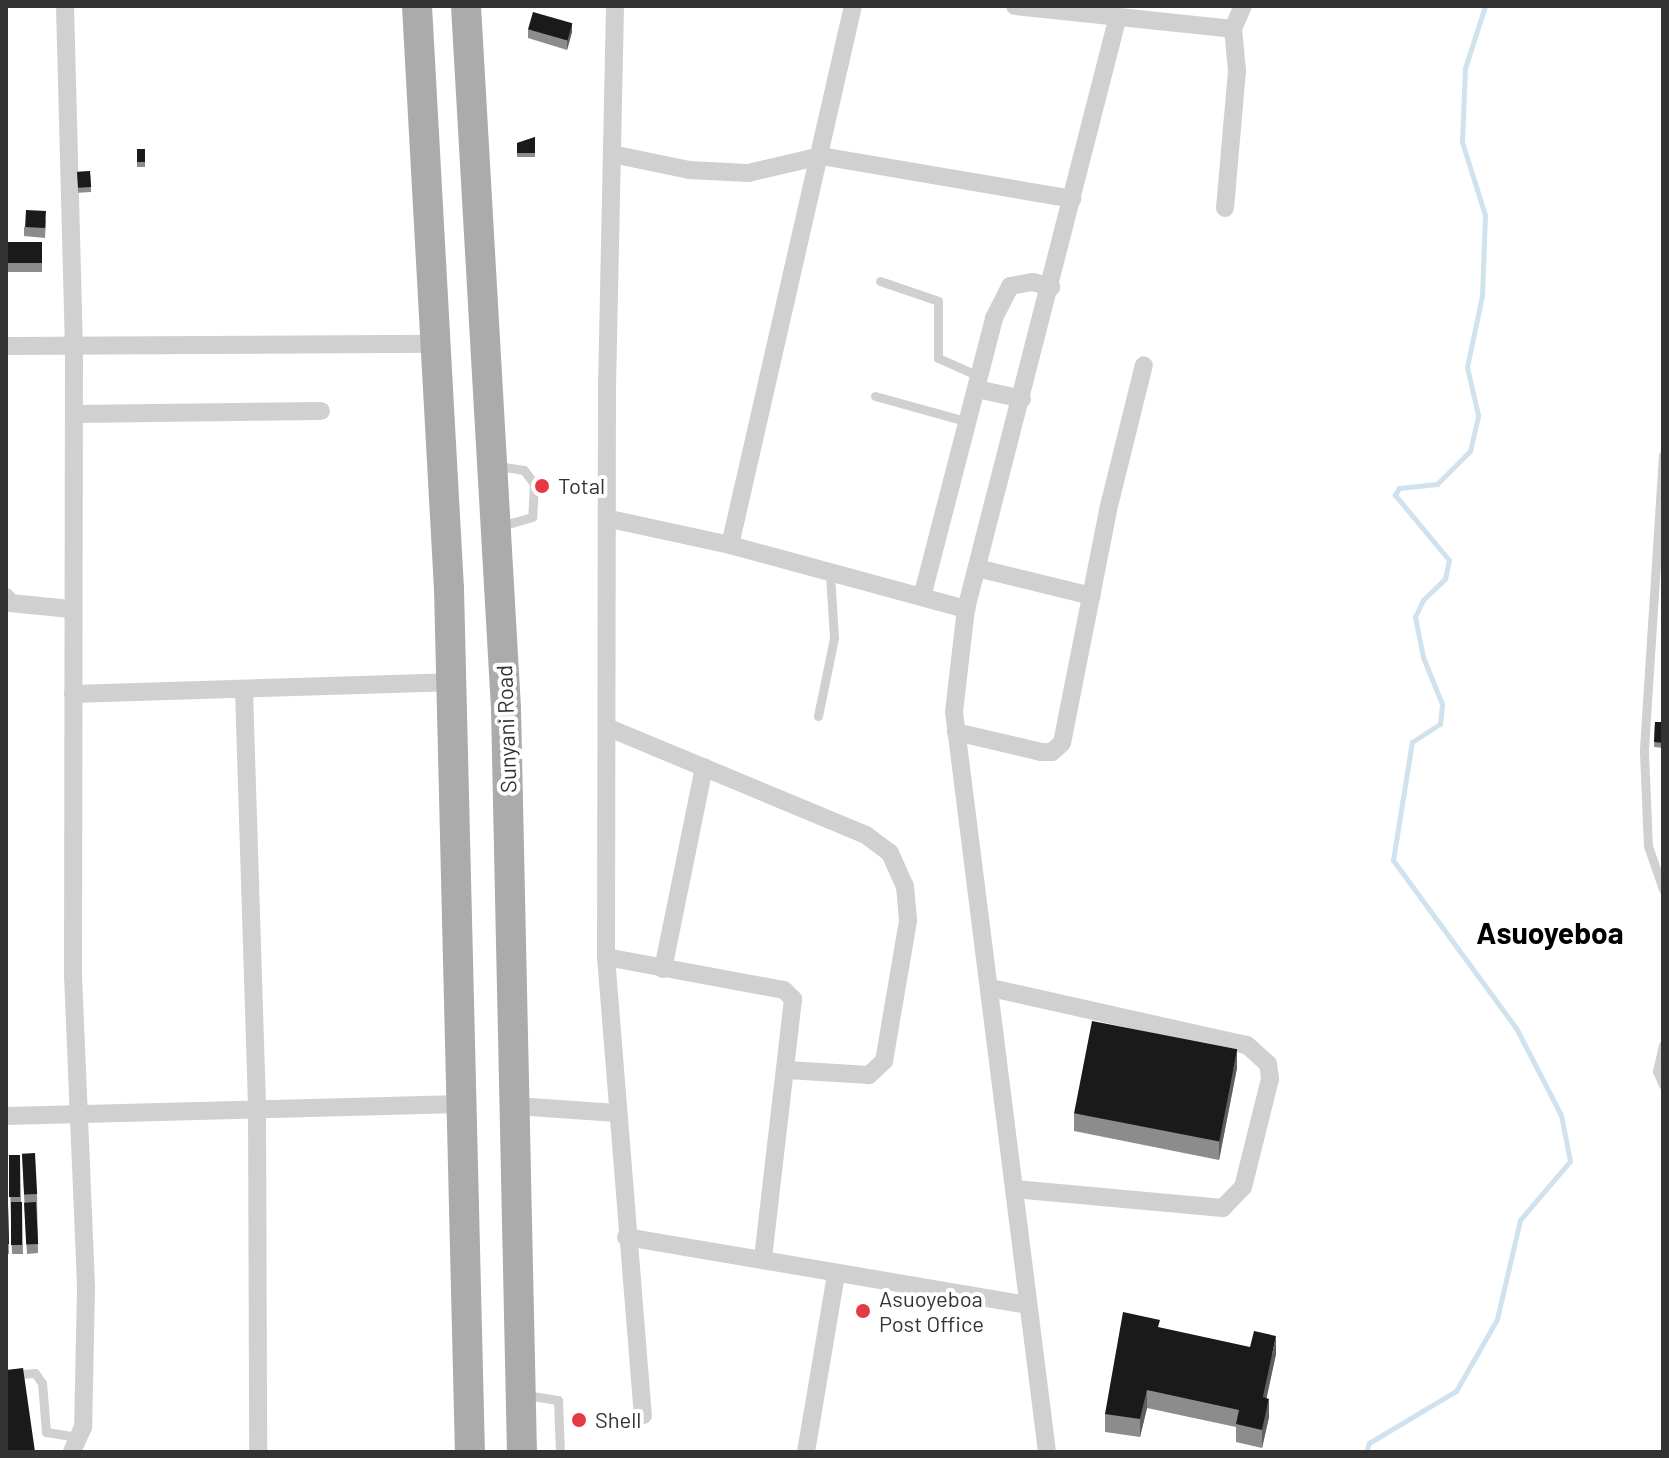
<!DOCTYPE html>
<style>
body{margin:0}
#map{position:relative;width:1669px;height:1458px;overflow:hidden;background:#fff;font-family:Barlow,sans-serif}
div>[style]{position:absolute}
.stream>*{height:5px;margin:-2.5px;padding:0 2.5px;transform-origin:2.5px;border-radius:2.5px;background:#cfe2ee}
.service>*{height:9px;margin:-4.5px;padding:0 4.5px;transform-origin:4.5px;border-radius:4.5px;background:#d0d0d0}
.minor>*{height:18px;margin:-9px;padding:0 9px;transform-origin:9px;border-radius:9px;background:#d0d0d0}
.primary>*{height:30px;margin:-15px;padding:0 15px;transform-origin:15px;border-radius:15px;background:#ababab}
.wall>*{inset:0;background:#8c8c8c;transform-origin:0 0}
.shaded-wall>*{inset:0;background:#5f5f5f}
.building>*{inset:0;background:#1a1a1a;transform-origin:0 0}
.dots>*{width:22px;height:22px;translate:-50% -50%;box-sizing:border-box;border:4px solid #fff;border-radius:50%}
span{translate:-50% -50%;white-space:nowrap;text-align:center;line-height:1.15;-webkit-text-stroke:8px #fff;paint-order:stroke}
.poi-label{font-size:22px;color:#333}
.left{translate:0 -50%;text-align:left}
.street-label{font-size:22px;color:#333}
.district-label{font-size:30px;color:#000;font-weight:700}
.frame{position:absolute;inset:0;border:8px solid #333;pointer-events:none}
</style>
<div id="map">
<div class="stream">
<div style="left:1366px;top:1452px;width:9px;rotate:-72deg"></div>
<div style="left:1369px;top:1443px;width:101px;rotate:-30.9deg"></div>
<div style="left:1456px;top:1391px;width:83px;rotate:-60.3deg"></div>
<div style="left:1497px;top:1319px;width:102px;rotate:-76.9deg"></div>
<div style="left:1520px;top:1220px;width:77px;rotate:-49.7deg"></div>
<div style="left:1570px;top:1161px;width:47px;rotate:-101.1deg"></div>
<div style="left:1561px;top:1115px;width:98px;rotate:-117.3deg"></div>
<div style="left:1516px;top:1028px;width:208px;rotate:-126.2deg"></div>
<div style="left:1393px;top:860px;width:120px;rotate:-80.9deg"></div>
<div style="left:1412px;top:742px;width:33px;rotate:-33deg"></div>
<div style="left:1440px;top:724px;width:20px;rotate:-84deg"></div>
<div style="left:1442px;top:704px;width:51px;rotate:-112deg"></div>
<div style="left:1423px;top:657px;width:41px;rotate:-101.3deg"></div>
<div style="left:1415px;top:617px;width:19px;rotate:-65deg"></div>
<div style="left:1423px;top:600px;width:30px;rotate:-44deg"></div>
<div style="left:1445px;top:579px;width:19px;rotate:-78deg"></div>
<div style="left:1449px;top:560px;width:85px;rotate:-129.7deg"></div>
<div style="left:1395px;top:495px;width:8px;rotate:-60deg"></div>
<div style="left:1399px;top:488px;width:38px;rotate:-6deg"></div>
<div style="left:1437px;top:484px;width:47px;rotate:-45deg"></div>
<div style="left:1470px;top:451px;width:37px;rotate:-77deg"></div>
<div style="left:1478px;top:415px;width:49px;rotate:-102.9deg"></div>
<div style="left:1467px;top:367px;width:73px;rotate:-78.1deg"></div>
<div style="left:1482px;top:296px;width:81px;rotate:-87.9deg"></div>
<div style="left:1485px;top:215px;width:77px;rotate:-107.5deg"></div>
<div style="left:1462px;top:142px;width:74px;rotate:-87.7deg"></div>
<div style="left:1465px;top:68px;width:65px;rotate:-72.1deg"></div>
</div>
<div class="service">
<div style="left:880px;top:281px;width:61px;rotate:19deg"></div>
<div style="left:938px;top:301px;width:57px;rotate:90deg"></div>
<div style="left:938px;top:358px;width:45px;rotate:23.7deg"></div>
<div style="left:875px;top:396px;width:98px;rotate:15.5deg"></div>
<div style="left:1663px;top:455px;width:298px;rotate:93.7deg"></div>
<div style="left:1644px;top:752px;width:94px;rotate:87.6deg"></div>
<div style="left:1648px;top:846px;width:46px;rotate:70.8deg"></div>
<div style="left:498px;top:466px;width:26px;rotate:9deg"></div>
<div style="left:524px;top:470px;width:17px;rotate:54deg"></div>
<div style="left:534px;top:484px;width:33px;rotate:93deg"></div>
<div style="left:532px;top:517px;width:32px;rotate:164deg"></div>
<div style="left:818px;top:716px;width:80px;rotate:-78.4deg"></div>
<div style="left:834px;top:638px;width:64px;rotate:-93.6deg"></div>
<div style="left:1663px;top:1045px;width:27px;rotate:103deg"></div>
<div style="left:1657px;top:1071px;width:15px;rotate:67deg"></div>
<div style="left:6px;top:1375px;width:29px;rotate:-4deg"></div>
<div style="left:35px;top:1373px;width:12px;rotate:55deg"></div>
<div style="left:42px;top:1383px;width:49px;rotate:85.3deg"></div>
<div style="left:46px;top:1432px;width:32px;rotate:9deg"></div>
<div style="left:526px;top:1395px;width:32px;rotate:9deg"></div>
<div style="left:558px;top:1400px;width:52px;rotate:87.8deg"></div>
</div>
<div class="minor">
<div style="left:65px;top:6px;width:337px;rotate:88.5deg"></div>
<div style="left:74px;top:343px;width:632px;rotate:90.09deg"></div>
<div style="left:73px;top:975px;width:314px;rotate:87.6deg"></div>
<div style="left:86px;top:1289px;width:138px;rotate:91.2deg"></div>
<div style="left:83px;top:1427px;width:27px;rotate:114deg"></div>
<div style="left:615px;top:6px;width:376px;rotate:91.2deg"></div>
<div style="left:607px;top:382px;width:575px;rotate:90.1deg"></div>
<div style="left:606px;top:957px;width:460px;rotate:85.4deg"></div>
<div style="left:1015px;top:6px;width:219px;rotate:6deg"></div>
<div style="left:612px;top:154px;width:79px;rotate:11.7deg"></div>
<div style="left:689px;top:170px;width:59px;rotate:2.9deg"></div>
<div style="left:748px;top:173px;width:75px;rotate:-13.1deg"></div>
<div style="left:821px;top:156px;width:255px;rotate:9.7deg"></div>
<div style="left:1225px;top:208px;width:138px;rotate:-85deg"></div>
<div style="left:1237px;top:71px;width:42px;rotate:-95.4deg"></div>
<div style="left:1233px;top:29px;width:25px;rotate:-67deg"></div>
<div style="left:6px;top:346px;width:431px;rotate:-0.3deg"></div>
<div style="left:977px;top:389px;width:46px;rotate:12.5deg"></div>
<div style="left:75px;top:414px;width:246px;rotate:-0.7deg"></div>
<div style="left:610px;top:519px;width:123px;rotate:12.2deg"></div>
<div style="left:730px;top:545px;width:245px;rotate:15.2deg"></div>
<div style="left:730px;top:545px;width:553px;rotate:-77.15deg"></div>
<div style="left:977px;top:568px;width:118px;rotate:13.7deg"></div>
<div style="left:6px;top:597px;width:7px;rotate:56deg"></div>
<div style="left:10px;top:603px;width:61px;rotate:5.6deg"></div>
<div style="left:922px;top:597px;width:288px;rotate:-75.5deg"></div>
<div style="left:994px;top:318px;width:36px;rotate:-63deg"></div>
<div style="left:1010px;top:286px;width:23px;rotate:-10deg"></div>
<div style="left:1033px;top:282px;width:19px;rotate:16deg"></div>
<div style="left:244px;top:691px;width:419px;rotate:88.2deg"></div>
<div style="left:257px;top:1110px;width:342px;rotate:89.8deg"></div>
<div style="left:73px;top:694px;width:376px;rotate:-1.8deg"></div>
<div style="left:609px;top:728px;width:278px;rotate:22.6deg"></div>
<div style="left:866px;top:835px;width:30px;rotate:37deg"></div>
<div style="left:890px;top:853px;width:36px;rotate:66deg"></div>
<div style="left:905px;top:886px;width:35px;rotate:85deg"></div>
<div style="left:908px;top:921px;width:142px;rotate:99.7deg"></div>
<div style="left:884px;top:1061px;width:21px;rotate:137deg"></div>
<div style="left:869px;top:1075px;width:82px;rotate:-176.5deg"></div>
<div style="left:956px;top:732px;width:87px;rotate:13.2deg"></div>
<div style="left:1041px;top:752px;width:11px"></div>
<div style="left:1052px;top:752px;width:13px;rotate:-42deg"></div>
<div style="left:1062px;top:743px;width:237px;rotate:-78.8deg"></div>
<div style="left:1108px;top:510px;width:149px;rotate:-76.1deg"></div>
<div style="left:606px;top:957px;width:181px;rotate:10.5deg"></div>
<div style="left:784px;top:990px;width:13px;rotate:45deg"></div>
<div style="left:793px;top:999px;width:263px;rotate:96.6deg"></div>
<div style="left:663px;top:969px;width:206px;rotate:-78.5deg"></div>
<div style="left:991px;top:988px;width:262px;rotate:12.6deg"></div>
<div style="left:1247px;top:1045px;width:28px;rotate:42deg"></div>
<div style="left:1268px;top:1064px;width:15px;rotate:82deg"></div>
<div style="left:1270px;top:1079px;width:111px;rotate:104deg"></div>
<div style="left:1243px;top:1187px;width:29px;rotate:134deg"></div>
<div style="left:1223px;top:1208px;width:210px;rotate:-174.8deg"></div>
<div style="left:516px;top:1106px;width:101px;rotate:4deg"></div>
<div style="left:6px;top:1116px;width:455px;rotate:-1.5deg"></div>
<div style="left:626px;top:1237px;width:408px;rotate:9.6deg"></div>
<div style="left:806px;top:1452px;width:181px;rotate:-80.4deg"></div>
<div style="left:1047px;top:1452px;width:746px;rotate:-97.16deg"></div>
<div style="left:954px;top:712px;width:104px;rotate:-83.4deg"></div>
<div style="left:966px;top:609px;width:608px;rotate:-75.62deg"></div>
</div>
<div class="primary">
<div style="left:417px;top:6px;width:584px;rotate:86.86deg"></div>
<div style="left:449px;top:589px;width:863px;rotate:88.61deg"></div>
<div style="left:466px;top:6px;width:704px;rotate:86.74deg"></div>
<div style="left:506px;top:709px;width:743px;rotate:88.77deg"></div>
</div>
<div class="wall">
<div style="clip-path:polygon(528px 29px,572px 32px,567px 50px,528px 38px)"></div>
<div style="clip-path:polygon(535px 137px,535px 157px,517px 157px,517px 143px)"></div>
<div style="left:137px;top:149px;width:8px;height:18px"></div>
<div style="left:90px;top:171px;width:21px;height:13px;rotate:87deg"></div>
<div style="clip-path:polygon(46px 220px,45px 238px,24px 236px,24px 227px)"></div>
<div style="left:6px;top:242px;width:36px;height:30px"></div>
<div style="clip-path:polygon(1655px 722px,1663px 722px,1663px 748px,1654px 747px)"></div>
<div style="clip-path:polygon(1237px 1068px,1219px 1160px,1074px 1131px,1074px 1113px)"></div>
<div style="clip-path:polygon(22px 1154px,37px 1194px,38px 1253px,27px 1254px)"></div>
<div style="clip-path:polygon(9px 1155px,20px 1155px,21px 1202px,22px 1202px,23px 1254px,12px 1254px)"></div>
<div style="clip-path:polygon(6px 1164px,7px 1204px,8px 1204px,9px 1254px,6px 1254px)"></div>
<div style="clip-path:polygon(1160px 1328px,1276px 1354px,1266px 1398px,1269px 1417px,1262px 1448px,1236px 1442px,1236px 1427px,1147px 1408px,1140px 1437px,1105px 1432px,1105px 1414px)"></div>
</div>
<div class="shaded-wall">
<div style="clip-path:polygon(572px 23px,572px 32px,567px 50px,567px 41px)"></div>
<div style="clip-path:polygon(1237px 1050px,1237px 1068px,1219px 1160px,1219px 1142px)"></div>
<div style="clip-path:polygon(1276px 1336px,1276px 1354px,1263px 1415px,1263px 1397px)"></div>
<div style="clip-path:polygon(1147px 1390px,1147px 1408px,1140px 1437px,1140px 1419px)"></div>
<div style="clip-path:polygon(1269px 1399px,1269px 1417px,1262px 1448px,1262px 1430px)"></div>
</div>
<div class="building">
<div style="left:533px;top:12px;width:41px;height:18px;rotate:16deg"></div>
<div style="clip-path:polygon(535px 137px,535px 153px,517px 153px,517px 143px)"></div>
<div style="left:137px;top:149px;width:8px;height:13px"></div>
<div style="left:90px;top:171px;width:16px;height:13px;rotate:86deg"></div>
<div style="left:26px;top:210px;width:20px;height:17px;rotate:3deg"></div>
<div style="left:6px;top:242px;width:36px;height:21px"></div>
<div style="clip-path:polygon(1655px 722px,1663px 722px,1663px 743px,1654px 742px)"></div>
<div style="left:1092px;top:1021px;width:148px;height:94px;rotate:11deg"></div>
<div style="left:35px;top:1153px;width:41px;height:13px;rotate:87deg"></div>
<div style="left:9px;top:1155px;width:11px;height:42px"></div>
<div style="clip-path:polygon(6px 1164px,7px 1197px,6px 1197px)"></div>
<div style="left:11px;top:1202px;width:11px;height:43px"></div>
<div style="left:36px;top:1202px;width:42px;height:12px;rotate:87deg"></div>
<div style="clip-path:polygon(6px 1204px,8px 1204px,9px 1244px,6px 1244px)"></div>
<div style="clip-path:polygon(1123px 1312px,1160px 1320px,1158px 1327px,1250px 1347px,1254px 1331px,1276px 1336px,1263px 1397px,1269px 1399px,1262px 1430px,1236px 1424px,1239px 1410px,1147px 1390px,1140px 1419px,1105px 1414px)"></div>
<div style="clip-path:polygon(23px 1368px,35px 1452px,6px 1452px,6px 1370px)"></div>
<div style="left:112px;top:1450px;width:43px;height:2px"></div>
</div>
<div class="dots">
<div style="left:542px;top:486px;background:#e63946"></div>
<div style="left:863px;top:1311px;background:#e63946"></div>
<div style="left:579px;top:1420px;background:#e63946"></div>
</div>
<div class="poi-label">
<span class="left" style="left:558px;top:486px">Total</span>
<span class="left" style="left:879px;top:1311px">Asuoyeboa<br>Post Office</span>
<span class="left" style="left:595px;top:1420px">Shell</span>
</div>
<div class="street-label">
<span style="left:506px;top:729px;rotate:-92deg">Sunyani Road</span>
</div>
<div class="district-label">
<span style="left:1550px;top:932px">Asuoyeboa</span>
</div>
<div class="frame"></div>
</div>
